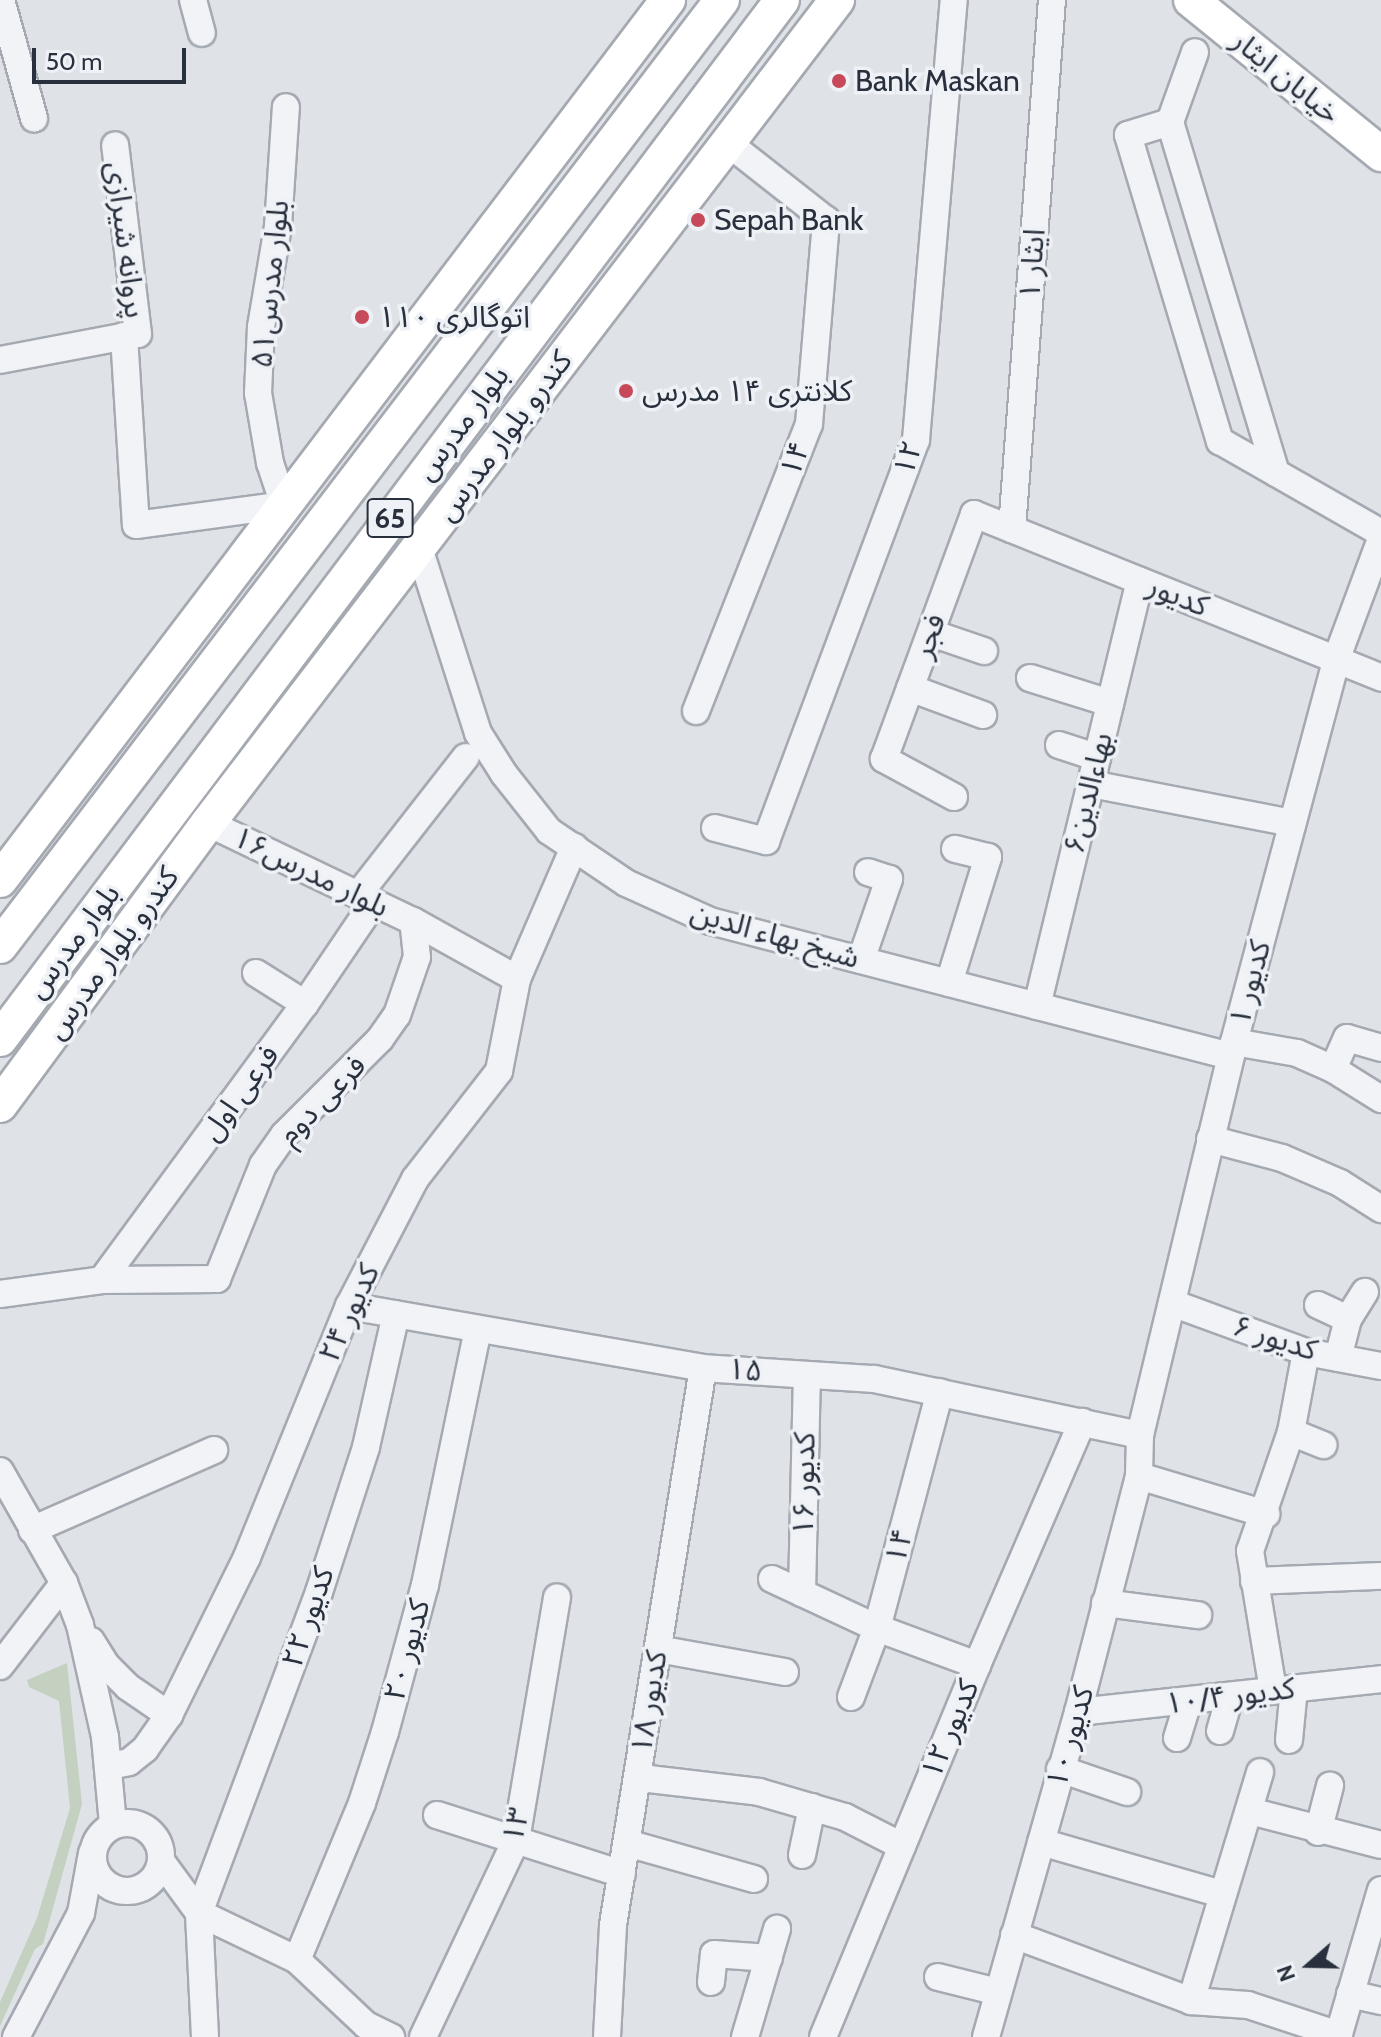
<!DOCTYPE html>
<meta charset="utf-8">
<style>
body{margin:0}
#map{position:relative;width:1381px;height:2037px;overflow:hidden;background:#dfe2e7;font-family:Cabin,"Noto Sans Arabic",sans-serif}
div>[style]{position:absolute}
.green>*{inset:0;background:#c4d1c0}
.roads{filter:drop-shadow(2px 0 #a5a9b1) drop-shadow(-2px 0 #a5a9b1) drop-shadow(0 2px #a5a9b1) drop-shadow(0 -2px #a5a9b1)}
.minor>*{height:26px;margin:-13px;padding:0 13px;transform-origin:13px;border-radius:13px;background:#f1f3f6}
.minor>.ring{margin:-13px;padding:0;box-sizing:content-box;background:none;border:26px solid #f1f3f6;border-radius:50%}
.major>*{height:34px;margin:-17px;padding:0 17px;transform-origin:17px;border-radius:17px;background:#fff}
.dots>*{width:22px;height:22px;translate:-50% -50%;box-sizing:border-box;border:4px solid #eef1f5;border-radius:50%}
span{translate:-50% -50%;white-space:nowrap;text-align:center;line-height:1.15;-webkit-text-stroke:7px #eef1f5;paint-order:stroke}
.shield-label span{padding:2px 6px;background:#eef1f5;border:2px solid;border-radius:6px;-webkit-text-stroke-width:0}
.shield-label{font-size:28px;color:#29303d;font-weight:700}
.street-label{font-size:30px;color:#29303d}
.poi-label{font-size:30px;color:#29303d}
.left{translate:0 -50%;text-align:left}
.north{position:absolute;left:1269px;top:1925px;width:80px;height:80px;-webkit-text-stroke:6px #eef1f5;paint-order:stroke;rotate:250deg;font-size:22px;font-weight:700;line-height:32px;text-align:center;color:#29303d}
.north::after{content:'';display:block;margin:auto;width:28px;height:36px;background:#29303d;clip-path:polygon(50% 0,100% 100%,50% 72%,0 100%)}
.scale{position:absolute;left:32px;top:48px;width:154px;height:36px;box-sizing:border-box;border:4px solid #29303d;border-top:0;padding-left:10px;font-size:24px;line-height:28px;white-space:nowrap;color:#29303d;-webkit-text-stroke:6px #eef1f5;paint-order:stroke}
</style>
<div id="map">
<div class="green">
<div style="clip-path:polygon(67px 1663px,82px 1804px,43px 1944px,35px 1949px,0 2026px,0 2002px,37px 1918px,70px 1808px,59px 1701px,29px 1687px,27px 1680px)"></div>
</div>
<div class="roads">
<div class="minor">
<div style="left:1px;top:0;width:123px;rotate:74.4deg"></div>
<div style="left:193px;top:0;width:34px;rotate:75deg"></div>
<div style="left:1170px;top:122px;width:74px;rotate:-70.3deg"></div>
<div style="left:124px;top:336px;width:189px;rotate:86.4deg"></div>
<div style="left:136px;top:525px;width:149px;rotate:-7.7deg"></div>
<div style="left:284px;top:505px;width:44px;rotate:-108.4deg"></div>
<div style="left:270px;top:463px;width:71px;rotate:-99.7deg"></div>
<div style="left:258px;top:393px;width:66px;rotate:-87.4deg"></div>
<div style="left:261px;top:327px;width:102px;rotate:-80.4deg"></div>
<div style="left:278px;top:226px;width:119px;rotate:-86.2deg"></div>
<div style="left:0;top:360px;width:140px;rotate:-10.7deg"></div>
<div style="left:138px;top:334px;width:190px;rotate:-96.9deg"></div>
<div style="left:1276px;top:473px;width:367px;rotate:-106.8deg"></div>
<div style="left:1170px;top:122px;width:44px;rotate:162.8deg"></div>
<div style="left:1128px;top:135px;width:320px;rotate:73.3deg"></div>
<div style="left:1220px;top:441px;width:185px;rotate:29.7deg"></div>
<div style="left:1012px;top:529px;width:531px;rotate:-85.68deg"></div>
<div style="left:419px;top:548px;width:194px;rotate:72.3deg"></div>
<div style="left:478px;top:733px;width:49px;rotate:57.6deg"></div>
<div style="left:504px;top:774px;width:73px;rotate:51.7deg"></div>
<div style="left:549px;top:831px;width:93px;rotate:34deg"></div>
<div style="left:626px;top:883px;width:92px;rotate:24.3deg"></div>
<div style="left:710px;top:921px;width:537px;rotate:14.55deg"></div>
<div style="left:931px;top:633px;width:56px;rotate:18.8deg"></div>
<div style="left:1030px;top:678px;width:84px;rotate:17.4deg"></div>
<div style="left:910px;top:688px;width:78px;rotate:20.3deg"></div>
<div style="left:696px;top:711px;width:308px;rotate:-68.5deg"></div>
<div style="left:809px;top:424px;width:205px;rotate:-85.2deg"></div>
<div style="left:826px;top:220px;width:125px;rotate:-141.8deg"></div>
<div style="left:1059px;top:745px;width:40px;rotate:18deg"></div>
<div style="left:1091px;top:784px;width:205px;rotate:11deg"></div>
<div style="left:954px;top:797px;width:80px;rotate:-151.5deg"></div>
<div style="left:884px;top:759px;width:261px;rotate:-69.8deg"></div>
<div style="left:974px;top:514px;width:439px;rotate:21.9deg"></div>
<div style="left:208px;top:823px;width:227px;rotate:25.6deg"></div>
<div style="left:413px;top:921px;width:119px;rotate:29.1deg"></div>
<div style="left:715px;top:828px;width:53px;rotate:14.3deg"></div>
<div style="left:766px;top:841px;width:428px;rotate:-69.5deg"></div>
<div style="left:916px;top:440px;width:442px;rotate:-85.1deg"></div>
<div style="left:358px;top:895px;width:175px;rotate:-52deg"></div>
<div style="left:861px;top:960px;width:86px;rotate:-70.9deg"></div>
<div style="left:889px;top:879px;width:22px;rotate:-162deg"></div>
<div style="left:256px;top:973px;width:58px;rotate:32.3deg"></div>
<div style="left:949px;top:983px;width:132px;rotate:-72.8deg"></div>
<div style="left:988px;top:857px;width:34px;rotate:-166deg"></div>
<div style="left:1037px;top:1006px;width:437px;rotate:-76.4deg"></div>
<div style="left:1234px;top:1042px;width:64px;rotate:9.9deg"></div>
<div style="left:1297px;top:1053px;width:39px;rotate:24deg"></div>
<div style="left:1333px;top:1069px;width:57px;rotate:32deg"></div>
<div style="left:1333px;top:1069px;width:34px;rotate:-66deg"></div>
<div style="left:1347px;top:1038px;width:35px;rotate:16deg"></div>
<div style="left:1210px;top:1139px;width:74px;rotate:14.8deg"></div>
<div style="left:1282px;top:1158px;width:63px;rotate:23.3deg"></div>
<div style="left:1340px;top:1183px;width:49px;rotate:32.4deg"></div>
<div style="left:102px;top:1280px;width:343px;rotate:-53.7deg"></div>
<div style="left:305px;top:1004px;width:123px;rotate:-55.9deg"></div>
<div style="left:0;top:1294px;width:103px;rotate:-7.8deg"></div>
<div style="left:102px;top:1280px;width:115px;rotate:-0.5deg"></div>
<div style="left:217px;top:1279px;width:123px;rotate:-68deg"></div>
<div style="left:263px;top:1165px;width:37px;rotate:-55deg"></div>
<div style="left:284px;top:1135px;width:136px;rotate:-45deg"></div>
<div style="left:380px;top:1039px;width:29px;rotate:-55deg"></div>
<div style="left:397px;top:1015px;width:61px;rotate:-71deg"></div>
<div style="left:417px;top:957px;width:36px;rotate:-96deg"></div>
<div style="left:1172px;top:1303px;width:143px;rotate:20.1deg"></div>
<div style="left:1306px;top:1352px;width:76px;rotate:10.6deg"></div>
<div style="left:1318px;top:1305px;width:33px;rotate:25deg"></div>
<div style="left:349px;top:1306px;width:359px;rotate:9.9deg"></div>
<div style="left:703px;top:1368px;width:171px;rotate:3.7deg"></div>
<div style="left:874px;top:1379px;width:272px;rotate:11.9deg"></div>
<div style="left:1338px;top:1358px;width:40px;rotate:-75.6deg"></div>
<div style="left:1348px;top:1319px;width:32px;rotate:-58deg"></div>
<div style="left:1291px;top:1432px;width:35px;rotate:22deg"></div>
<div style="left:0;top:1471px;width:129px;rotate:60.3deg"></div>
<div style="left:64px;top:1583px;width:45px;rotate:69.1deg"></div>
<div style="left:80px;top:1625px;width:115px;rotate:77.4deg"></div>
<div style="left:105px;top:1737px;width:88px;rotate:84.8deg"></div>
<div style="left:1139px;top:1476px;width:133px;rotate:16.7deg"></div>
<div style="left:32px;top:1530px;width:199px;rotate:-23.7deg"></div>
<div style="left:772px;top:1579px;width:116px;rotate:25deg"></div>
<div style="left:877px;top:1628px;width:107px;rotate:20.3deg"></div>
<div style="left:1254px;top:1581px;width:127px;rotate:-2.3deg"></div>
<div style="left:802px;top:1593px;width:218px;rotate:-88.7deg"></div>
<div style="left:1105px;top:1603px;width:94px;rotate:7.4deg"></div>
<div style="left:91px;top:1641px;width:28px;rotate:58deg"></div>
<div style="left:106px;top:1665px;width:31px;rotate:45deg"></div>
<div style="left:128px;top:1687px;width:50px;rotate:34.3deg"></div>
<div style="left:658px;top:1649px;width:129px;rotate:10.3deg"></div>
<div style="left:0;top:1666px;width:105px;rotate:-52.4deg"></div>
<div style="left:1273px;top:1690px;width:141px;rotate:-99.4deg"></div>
<div style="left:1250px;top:1551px;width:126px;rotate:-71deg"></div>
<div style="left:1291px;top:1432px;width:81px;rotate:-79.4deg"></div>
<div style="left:851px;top:1697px;width:74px;rotate:-69.4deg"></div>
<div style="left:877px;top:1628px;width:244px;rotate:-75.1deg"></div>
<div style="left:1078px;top:1712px;width:305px;rotate:-6.2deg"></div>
<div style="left:1220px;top:1731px;width:36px;rotate:-74deg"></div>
<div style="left:1177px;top:1738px;width:39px;rotate:-73deg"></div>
<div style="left:1289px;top:1740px;width:52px;rotate:-84.5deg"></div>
<div style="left:109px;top:1766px;width:20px;rotate:-11deg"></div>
<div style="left:129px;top:1762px;width:21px;rotate:-39deg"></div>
<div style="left:145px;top:1749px;width:42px;rotate:-54.8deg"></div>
<div style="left:169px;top:1715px;width:176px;rotate:-63.7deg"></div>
<div style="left:247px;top:1557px;width:271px;rotate:-67.9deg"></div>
<div style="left:349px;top:1306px;width:143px;rotate:-62.5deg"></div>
<div style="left:415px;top:1179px;width:137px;rotate:-52.1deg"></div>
<div style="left:499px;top:1071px;width:94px;rotate:-78.9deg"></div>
<div style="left:517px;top:979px;width:144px;rotate:-66.6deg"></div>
<div style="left:1060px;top:1769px;width:71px;rotate:18.9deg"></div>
<div style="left:638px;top:1774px;width:12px;rotate:24deg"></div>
<div style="left:649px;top:1779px;width:111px;rotate:6.7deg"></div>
<div style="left:759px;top:1792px;width:90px;rotate:16.2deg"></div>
<div style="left:845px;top:1817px;width:64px;rotate:27deg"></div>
<div style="left:1250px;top:1811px;width:135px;rotate:14.5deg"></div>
<div style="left:437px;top:1815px;width:194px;rotate:17.7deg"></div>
<div class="ring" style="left:93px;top:1823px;width:42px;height:42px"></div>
<div style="left:1318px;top:1832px;width:48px;rotate:-75.4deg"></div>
<div style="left:1041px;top:1842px;width:187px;rotate:16.1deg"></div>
<div style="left:627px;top:1843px;width:132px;rotate:15.8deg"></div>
<div style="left:802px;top:1855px;width:49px;rotate:-78.2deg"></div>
<div style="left:161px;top:1861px;width:64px;rotate:53.8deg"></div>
<div style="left:199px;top:1913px;width:109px;rotate:25.6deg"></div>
<div style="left:297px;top:1960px;width:95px;rotate:43.3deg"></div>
<div style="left:366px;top:2025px;width:28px;rotate:26deg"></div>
<div style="left:1014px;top:1935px;width:189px;rotate:20.4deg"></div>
<div style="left:1191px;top:2001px;width:57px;rotate:4deg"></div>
<div style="left:1248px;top:2005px;width:96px;rotate:18.2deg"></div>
<div style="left:297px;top:1960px;width:170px;rotate:-67.5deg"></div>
<div style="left:362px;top:1803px;width:75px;rotate:-72.1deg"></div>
<div style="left:385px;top:1732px;width:152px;rotate:-74.8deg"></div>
<div style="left:425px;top:1585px;width:261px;rotate:-78.3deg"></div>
<div style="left:938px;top:1977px;width:62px;rotate:14deg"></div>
<div style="left:711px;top:1982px;width:28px;rotate:-84deg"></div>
<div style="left:714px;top:1954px;width:55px;rotate:4.2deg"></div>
<div style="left:1350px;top:1994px;width:32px;rotate:13deg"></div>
<div style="left:1191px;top:2001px;width:239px;rotate:-73.2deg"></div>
<div style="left:16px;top:2037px;width:140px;rotate:-62.3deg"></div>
<div style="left:81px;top:1913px;width:61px;rotate:-79.6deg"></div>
<div style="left:205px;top:2037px;width:124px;rotate:-92.8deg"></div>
<div style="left:199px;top:1913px;width:343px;rotate:-69.5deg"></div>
<div style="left:319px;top:1592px;width:152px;rotate:-72deg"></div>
<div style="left:366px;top:1447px;width:136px;rotate:-77.3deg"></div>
<div style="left:423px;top:2037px;width:218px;rotate:-64.7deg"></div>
<div style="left:516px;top:1840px;width:246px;rotate:-80.4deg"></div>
<div style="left:607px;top:2037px;width:112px;rotate:-86.9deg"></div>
<div style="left:613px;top:1925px;width:564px;rotate:-80.82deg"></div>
<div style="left:745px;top:2037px;width:113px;rotate:-73.5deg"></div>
<div style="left:823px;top:2037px;width:403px;rotate:-67.5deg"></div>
<div style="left:977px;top:1665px;width:265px;rotate:-66.6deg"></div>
<div style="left:986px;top:2037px;width:338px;rotate:-74.2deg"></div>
<div style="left:1078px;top:1712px;width:244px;rotate:-75.5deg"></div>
<div style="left:1139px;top:1476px;width:41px;rotate:-88.6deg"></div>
<div style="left:1140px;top:1435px;width:404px;rotate:-76.5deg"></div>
<div style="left:1234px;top:1042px;width:395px;rotate:-75deg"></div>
<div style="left:1336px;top:660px;width:129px;rotate:-69.6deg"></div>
<div style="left:1338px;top:2037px;width:153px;rotate:-73.7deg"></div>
</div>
<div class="major">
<div style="left:1191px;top:0;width:245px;rotate:39deg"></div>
<div style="left:0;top:880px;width:1105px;rotate:-52.8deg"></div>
<div style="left:0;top:946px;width:1190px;rotate:-52.65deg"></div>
<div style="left:0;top:1039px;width:1300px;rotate:-53.03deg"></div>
<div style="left:0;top:1105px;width:350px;rotate:-53.6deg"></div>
<div style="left:208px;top:823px;width:1036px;rotate:-52.61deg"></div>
</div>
</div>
<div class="dots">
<div style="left:839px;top:81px;background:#c64a5a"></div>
<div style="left:698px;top:220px;background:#c64a5a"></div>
<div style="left:362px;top:317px;background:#c64a5a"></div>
<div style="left:626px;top:391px;background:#c64a5a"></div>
</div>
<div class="shield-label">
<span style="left:390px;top:518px">65</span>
</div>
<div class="street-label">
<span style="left:1286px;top:77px;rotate:39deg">خیابان ایثار</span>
<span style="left:126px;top:240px;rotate:83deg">پروانه شیرازی</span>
<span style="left:1032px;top:264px;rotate:-86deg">ایثار ۱</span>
<span style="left:270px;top:284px;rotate:-84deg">بلوار مدرس۵۱</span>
<span style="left:462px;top:423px;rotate:-53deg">بلوار مدرس</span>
<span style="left:504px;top:436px;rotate:-53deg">کندرو بلوار مدرس</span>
<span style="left:908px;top:458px;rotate:-72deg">۱۲</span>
<span style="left:795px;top:459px;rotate:-69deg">۱۴</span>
<span style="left:1178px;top:596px;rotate:22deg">کدیور</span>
<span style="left:929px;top:636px;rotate:-70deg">فجر</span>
<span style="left:1088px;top:793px;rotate:-76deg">۶بهاءالدين</span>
<span style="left:311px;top:872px;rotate:26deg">بلوار مدرس۱۶</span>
<span style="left:775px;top:935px;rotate:16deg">شیخ بهاء الدین</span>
<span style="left:73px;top:941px;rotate:-53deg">بلوار مدرس</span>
<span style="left:112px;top:953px;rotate:-54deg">کندرو بلوار مدرس</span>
<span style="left:1250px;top:983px;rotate:-75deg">کدیور ۱</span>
<span style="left:240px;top:1093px;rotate:-54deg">فرعی اول</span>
<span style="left:322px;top:1100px;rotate:-46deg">فرعی دوم</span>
<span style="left:349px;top:1313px;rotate:-65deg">کدیور ۲۴</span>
<span style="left:1275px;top:1338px;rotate:18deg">کدیور ۶</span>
<span style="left:745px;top:1370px;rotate:4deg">۱۵</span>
<span style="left:804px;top:1484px;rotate:-89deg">کدیور ۱۶</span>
<span style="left:899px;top:1546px;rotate:-75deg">۱۴</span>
<span style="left:308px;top:1617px;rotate:-71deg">کدیور ۲۲</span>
<span style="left:407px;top:1650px;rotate:-75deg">کدیور ۲۰</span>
<span style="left:1230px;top:1696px;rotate:-7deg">کدیور ۱۰/۴</span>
<span style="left:649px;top:1702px;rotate:-81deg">کدیور ۱۸</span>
<span style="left:950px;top:1729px;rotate:-67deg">کدیور ۱۲</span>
<span style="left:1070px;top:1737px;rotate:-74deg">کدیور ۱۰</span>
<span style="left:516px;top:1825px;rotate:-76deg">۱۳</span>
</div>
<div class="poi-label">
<span class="left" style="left:855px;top:81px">Bank Maskan</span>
<span class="left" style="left:714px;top:220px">Sepah Bank</span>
<span class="left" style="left:378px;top:317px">اتوگالری ۱۱۰</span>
<span class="left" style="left:642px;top:391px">کلانتری ۱۴ مدرس</span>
</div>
<div class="north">N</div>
<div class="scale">50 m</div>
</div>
